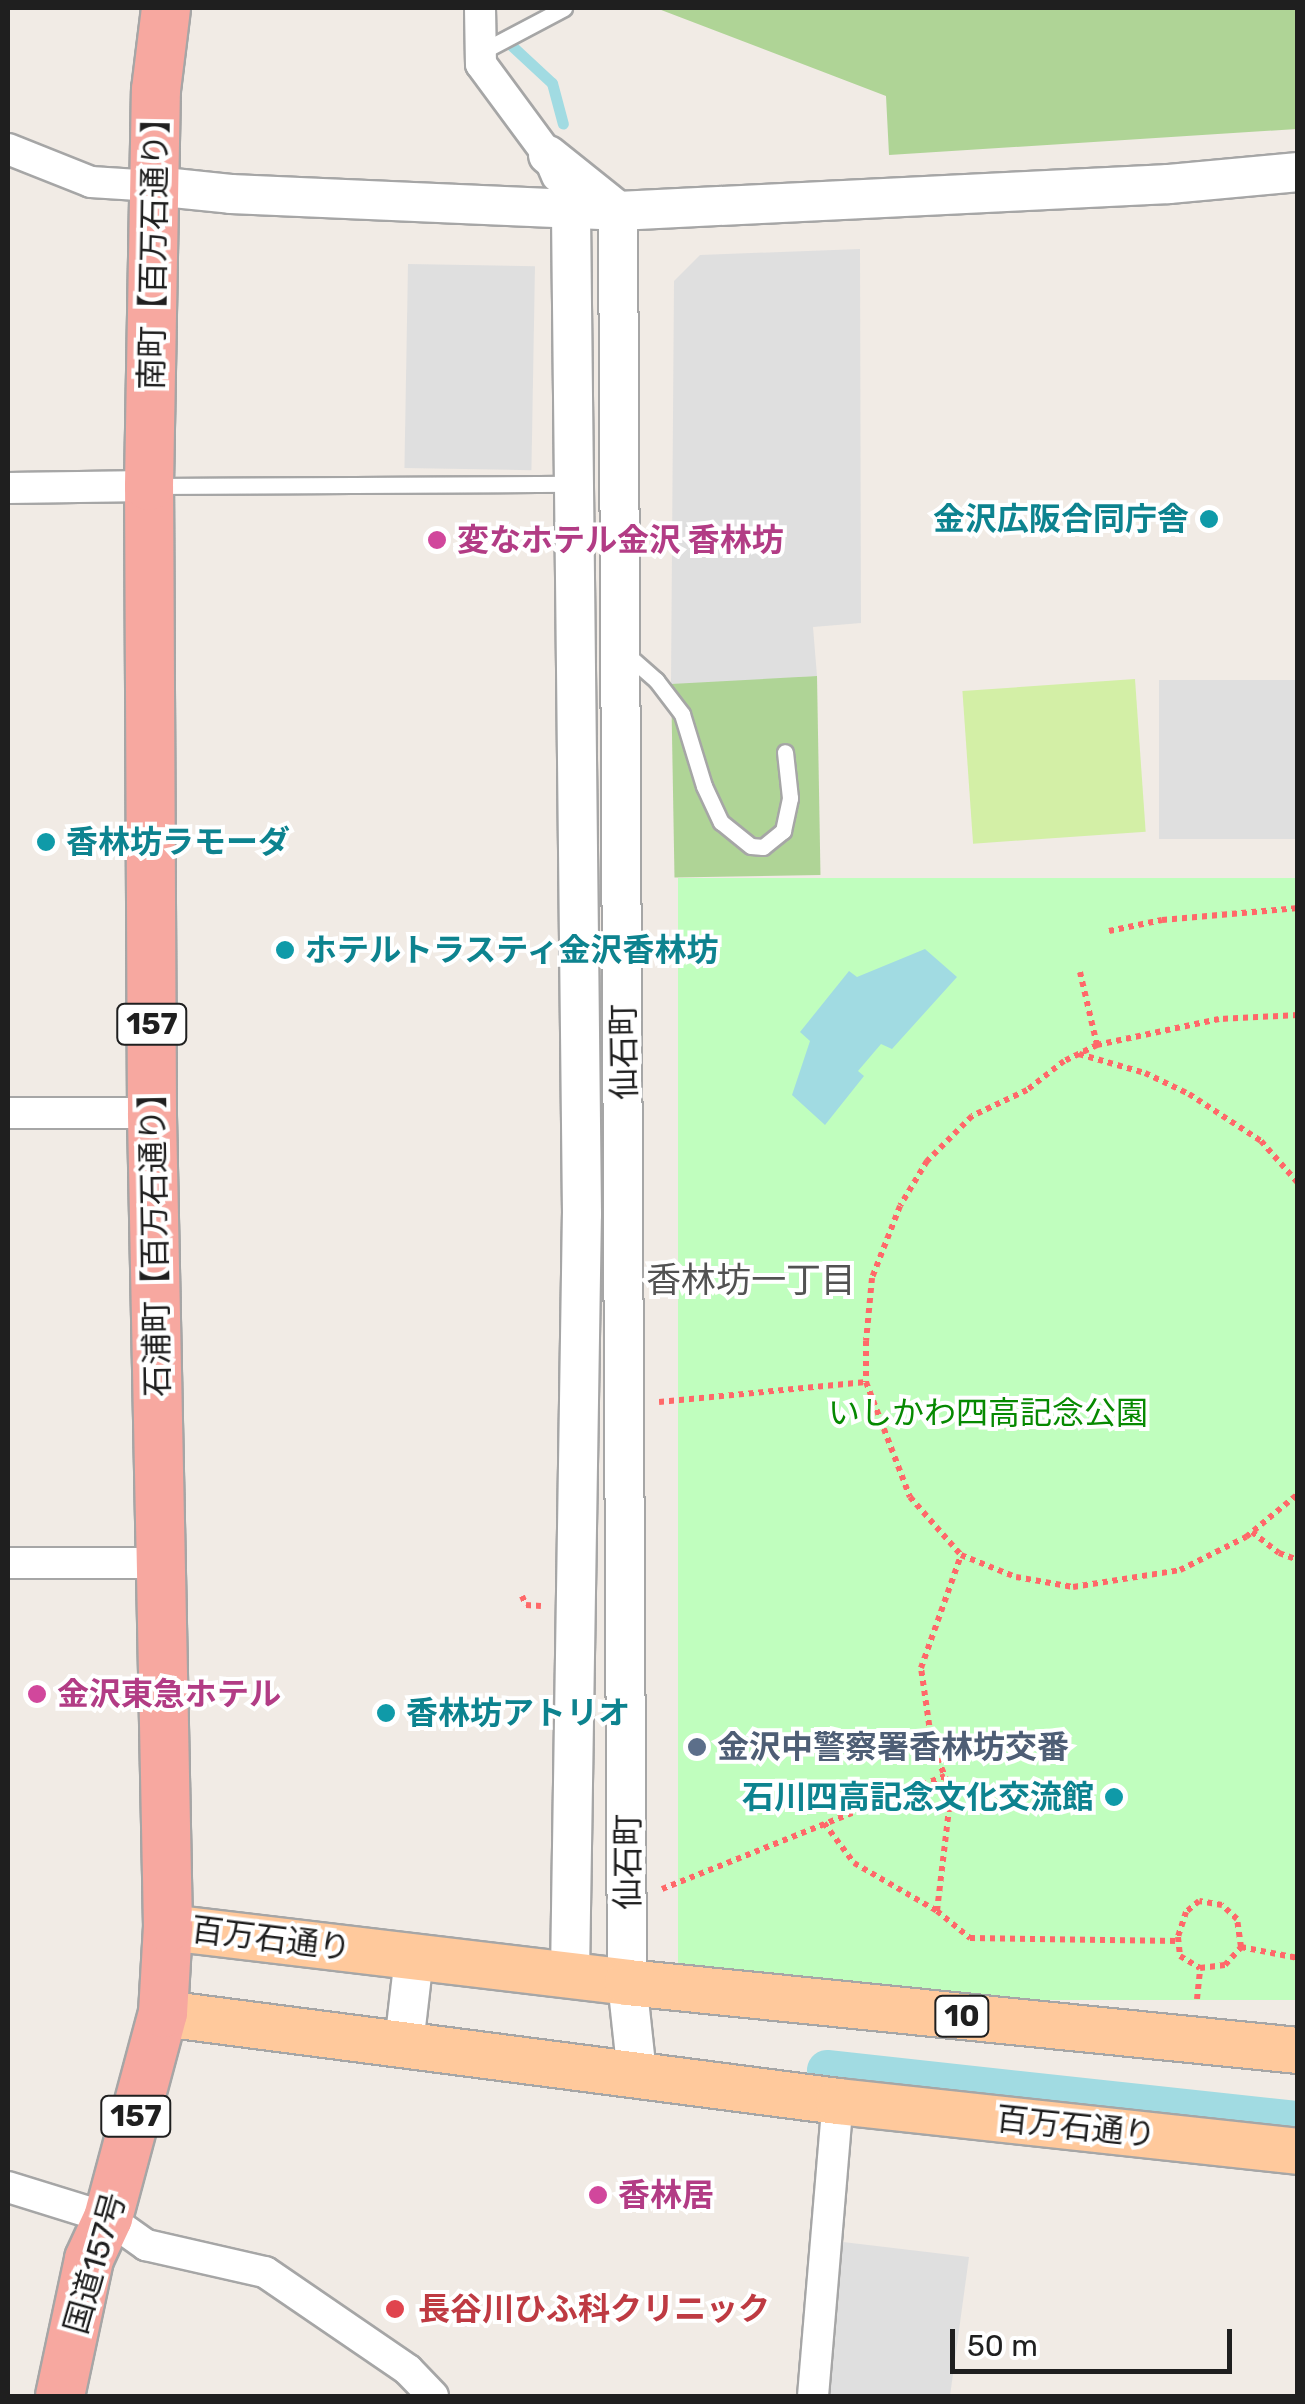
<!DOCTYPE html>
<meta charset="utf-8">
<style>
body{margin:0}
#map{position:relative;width:1305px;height:2404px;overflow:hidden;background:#f1ebe5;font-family:Rubik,"Noto Sans JP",sans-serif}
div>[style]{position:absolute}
.grass>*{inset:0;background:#d3efa6;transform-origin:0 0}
.forest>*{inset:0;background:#afd496;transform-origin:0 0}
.park>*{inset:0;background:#c0febe;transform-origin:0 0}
.parking>*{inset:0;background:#dfdfdf;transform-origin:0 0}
.water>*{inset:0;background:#a1dbe2}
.stream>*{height:11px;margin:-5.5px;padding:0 5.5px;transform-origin:5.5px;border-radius:5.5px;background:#a1dbe2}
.canal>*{height:40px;margin:-20px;padding:0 20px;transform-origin:20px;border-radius:20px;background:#a1dbe2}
.path>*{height:6px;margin-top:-3px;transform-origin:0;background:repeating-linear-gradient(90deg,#ff6869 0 5px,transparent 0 10px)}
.roads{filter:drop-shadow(2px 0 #a6a6a6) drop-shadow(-2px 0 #a6a6a6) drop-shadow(0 2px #a6a6a6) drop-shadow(0 -2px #a6a6a6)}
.service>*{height:15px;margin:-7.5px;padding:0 7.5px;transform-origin:7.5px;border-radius:7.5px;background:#fff}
.minor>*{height:30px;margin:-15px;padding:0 15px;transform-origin:15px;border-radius:15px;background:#fff}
.tertiary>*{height:38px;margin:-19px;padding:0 19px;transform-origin:19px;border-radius:19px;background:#fff}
.primary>*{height:45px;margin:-22.5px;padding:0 22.5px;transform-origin:22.5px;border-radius:22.5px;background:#ffc99c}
.trunk>*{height:48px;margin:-24px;padding:0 24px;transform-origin:24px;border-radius:24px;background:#f7a8a0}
.dots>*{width:28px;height:28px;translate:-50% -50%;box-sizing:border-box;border:5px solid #fff;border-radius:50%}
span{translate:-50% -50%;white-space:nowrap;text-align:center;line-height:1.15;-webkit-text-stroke:8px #fff;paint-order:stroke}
.shield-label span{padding:2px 8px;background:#fff;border:2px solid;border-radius:8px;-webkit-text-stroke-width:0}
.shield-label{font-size:30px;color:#1f1f1f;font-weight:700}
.street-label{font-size:32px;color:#1f1f1f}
.culture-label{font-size:32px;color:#0d838f;font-weight:700}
.right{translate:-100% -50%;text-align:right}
.left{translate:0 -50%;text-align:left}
.hotel-label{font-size:32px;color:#b23c85;font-weight:700}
.park-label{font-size:32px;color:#068901}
.service-label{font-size:32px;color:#4e5e75;font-weight:700}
.health-label{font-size:32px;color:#be3a42;font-weight:700}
.neighbourhood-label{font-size:35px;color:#525252}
.frame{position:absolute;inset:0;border:10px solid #1f1f1f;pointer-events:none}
.scale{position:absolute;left:950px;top:2329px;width:282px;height:45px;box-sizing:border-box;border:5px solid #1f1f1f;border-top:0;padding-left:12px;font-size:30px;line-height:35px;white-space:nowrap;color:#1f1f1f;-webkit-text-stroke:8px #fff;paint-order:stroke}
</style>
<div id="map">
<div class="grass">
<div style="left:1135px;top:679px;width:153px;height:173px;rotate:86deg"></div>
</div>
<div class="forest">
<div style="clip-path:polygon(656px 8px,1297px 8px,1297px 129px,889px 155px,886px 96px)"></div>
<div style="left:817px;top:676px;width:199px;height:146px;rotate:89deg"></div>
</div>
<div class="park">
<div style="left:1297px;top:878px;width:1122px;height:619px;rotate:90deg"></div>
</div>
<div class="parking">
<div style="clip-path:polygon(860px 249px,861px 623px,813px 627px,817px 676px,671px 684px,674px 281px,700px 255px)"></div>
<div style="left:408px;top:264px;width:127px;height:204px;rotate:1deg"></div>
<div style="left:1297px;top:680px;width:159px;height:138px;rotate:90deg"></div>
<div style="clip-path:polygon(843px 2242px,969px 2257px,950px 2396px,829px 2396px)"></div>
</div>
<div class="water">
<div style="clip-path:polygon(925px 949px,957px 977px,892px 1049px,881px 1044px,858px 1071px,864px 1076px,825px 1125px,792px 1095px,810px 1041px,800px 1032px,849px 971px,857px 977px)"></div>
</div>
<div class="stream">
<div style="left:512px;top:46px;width:54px;rotate:42.8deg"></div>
<div style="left:552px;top:83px;width:42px;rotate:75deg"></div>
</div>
<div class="canal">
<div style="left:827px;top:2070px;width:474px;rotate:6.2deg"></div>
</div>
<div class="path">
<div style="left:1109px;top:931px;width:54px;rotate:-11.7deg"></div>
<div style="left:1162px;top:920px;width:137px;rotate:-5deg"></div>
<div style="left:1080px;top:972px;width:75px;rotate:76.9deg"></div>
<div style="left:1298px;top:1015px;width:79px;rotate:177.1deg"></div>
<div style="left:1219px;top:1019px;width:125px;rotate:168deg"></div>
<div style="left:1097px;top:1045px;width:37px;rotate:154deg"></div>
<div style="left:1064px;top:1061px;width:47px;rotate:141.9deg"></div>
<div style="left:1027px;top:1090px;width:61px;rotate:154.7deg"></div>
<div style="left:972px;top:1116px;width:64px;rotate:135deg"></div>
<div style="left:927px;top:1161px;width:52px;rotate:121deg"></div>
<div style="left:900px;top:1206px;width:77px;rotate:111.3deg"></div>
<div style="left:872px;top:1278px;width:63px;rotate:95.4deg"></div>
<div style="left:866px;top:1341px;width:41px;rotate:90deg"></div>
<div style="left:866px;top:1382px;width:123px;rotate:69.1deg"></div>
<div style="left:910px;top:1497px;width:77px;rotate:48.7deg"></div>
<div style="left:961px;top:1555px;width:59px;rotate:21.8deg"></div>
<div style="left:1016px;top:1577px;width:58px;rotate:10deg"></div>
<div style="left:1073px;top:1587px;width:108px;rotate:-9deg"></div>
<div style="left:1180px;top:1570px;width:74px;rotate:-26.6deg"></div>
<div style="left:1246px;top:1537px;width:67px;rotate:-39.6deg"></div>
<div style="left:1079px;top:1054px;width:69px;rotate:16.1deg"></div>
<div style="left:1145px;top:1073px;width:49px;rotate:25.5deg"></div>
<div style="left:1189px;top:1094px;width:86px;rotate:33.1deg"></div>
<div style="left:1261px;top:1141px;width:56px;rotate:48.6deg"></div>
<div style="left:659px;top:1402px;width:208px;rotate:-5.5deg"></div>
<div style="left:1252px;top:1532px;width:34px;rotate:38deg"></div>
<div style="left:1279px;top:1553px;width:20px;rotate:20deg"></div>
<div style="left:522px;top:1596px;width:10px;rotate:66deg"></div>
<div style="left:526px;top:1605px;width:15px;rotate:4deg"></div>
<div style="left:824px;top:1823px;width:50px;rotate:53.1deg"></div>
<div style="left:854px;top:1863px;width:96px;rotate:30deg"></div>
<div style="left:937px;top:1911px;width:43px;rotate:39.3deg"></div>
<div style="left:970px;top:1938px;width:209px;rotate:0.8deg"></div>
<div style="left:662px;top:1889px;width:305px;rotate:-21.8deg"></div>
<div style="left:937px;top:1911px;width:121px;rotate:-83.3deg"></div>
<div style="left:951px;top:1791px;width:50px;rotate:-112.4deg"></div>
<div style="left:932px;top:1745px;width:78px;rotate:-98.1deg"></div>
<div style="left:921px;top:1668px;width:120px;rotate:-70.5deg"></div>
<div style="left:1241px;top:1947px;width:58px;rotate:10.9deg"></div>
<div style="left:1197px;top:1999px;width:31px;rotate:-84deg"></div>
<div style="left:1200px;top:1968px;width:25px;rotate:-7deg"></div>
<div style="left:1225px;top:1965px;width:24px;rotate:-48deg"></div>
<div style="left:1241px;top:1947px;width:28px;rotate:-98deg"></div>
<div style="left:1237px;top:1919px;width:21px;rotate:-137deg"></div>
<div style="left:1222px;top:1905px;width:23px;rotate:-170deg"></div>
<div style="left:1199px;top:1901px;width:17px;rotate:140deg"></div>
<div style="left:1186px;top:1912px;width:26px;rotate:108deg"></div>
<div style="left:1178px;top:1937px;width:19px;rotate:84deg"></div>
<div style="left:1180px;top:1956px;width:23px;rotate:31deg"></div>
</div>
<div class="roads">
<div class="service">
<div style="left:481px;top:52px;width:94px;rotate:-27.9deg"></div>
<div style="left:153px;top:486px;width:421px;rotate:-0.3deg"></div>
<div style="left:624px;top:652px;width:43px;rotate:41.2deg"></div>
<div style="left:656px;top:680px;width:43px;rotate:52.6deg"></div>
<div style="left:682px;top:714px;width:75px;rotate:73deg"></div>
<div style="left:704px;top:786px;width:40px;rotate:65deg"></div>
<div style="left:721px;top:822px;width:38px;rotate:39deg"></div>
<div style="left:751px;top:846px;width:12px;rotate:5deg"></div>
<div style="left:763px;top:847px;width:26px;rotate:-39deg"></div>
<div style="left:783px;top:831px;width:34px;rotate:-78deg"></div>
<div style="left:790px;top:798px;width:46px;rotate:-96.2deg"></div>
</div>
<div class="minor">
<div style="left:480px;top:8px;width:56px;rotate:89deg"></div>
<div style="left:481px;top:64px;width:113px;rotate:53.6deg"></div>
<div style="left:548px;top:155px;width:23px;rotate:67deg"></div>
<div style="left:8px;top:149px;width:89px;rotate:21.7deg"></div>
<div style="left:91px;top:182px;width:63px;rotate:3.6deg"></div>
<div style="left:8px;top:488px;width:141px;rotate:-0.8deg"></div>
<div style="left:8px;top:1113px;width:144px"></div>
<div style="left:8px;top:1563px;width:153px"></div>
<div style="left:8px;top:2187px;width:105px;rotate:17.2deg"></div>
<div style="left:108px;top:2218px;width:47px;rotate:35.4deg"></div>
<div style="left:146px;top:2245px;width:122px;rotate:12.8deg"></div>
<div style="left:265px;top:2272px;width:173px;rotate:34.4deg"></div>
<div style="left:408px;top:2370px;width:36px;rotate:46deg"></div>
<div style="left:813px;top:2396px;width:296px;rotate:-85.2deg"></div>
</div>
<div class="tertiary">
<div style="left:548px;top:155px;width:90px;rotate:38.7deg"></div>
<div style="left:618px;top:211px;width:1771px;rotate:89.71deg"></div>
<div style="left:627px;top:1982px;width:93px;rotate:83.8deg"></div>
<div style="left:154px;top:186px;width:77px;rotate:5.9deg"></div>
<div style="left:231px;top:194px;width:387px;rotate:2.5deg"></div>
<div style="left:618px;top:211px;width:552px;rotate:-2.81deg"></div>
<div style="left:1169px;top:184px;width:130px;rotate:-5.3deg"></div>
<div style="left:570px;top:1974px;width:760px;rotate:-89.1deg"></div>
<div style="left:582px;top:1214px;width:1002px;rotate:-90.63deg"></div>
<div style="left:404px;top:2044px;width:88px;rotate:-83.4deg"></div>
</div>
<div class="primary">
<div style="left:168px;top:1927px;width:462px;rotate:6.8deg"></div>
<div style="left:627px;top:1982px;width:674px;rotate:5.79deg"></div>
<div style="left:163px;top:2013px;width:681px;rotate:7.43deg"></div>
<div style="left:838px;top:2101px;width:463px;rotate:6.2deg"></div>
</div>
<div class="trunk">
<div style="left:60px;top:2396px;width:140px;rotate:-78deg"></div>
<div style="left:89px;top:2259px;width:45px;rotate:-65.1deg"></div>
<div style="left:108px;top:2218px;width:212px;rotate:-75deg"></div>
<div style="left:163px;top:2013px;width:86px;rotate:-86.7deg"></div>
<div style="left:168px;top:1927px;width:814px;rotate:-91.13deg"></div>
<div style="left:152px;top:1113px;width:627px;rotate:-90.27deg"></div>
<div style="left:149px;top:486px;width:396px;rotate:-89deg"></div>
<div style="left:156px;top:90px;width:83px;rotate:-83deg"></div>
</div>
</div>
<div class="dots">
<div style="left:1209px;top:519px;background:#0f9aa8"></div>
<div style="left:437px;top:540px;background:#d1479c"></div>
<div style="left:46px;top:842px;background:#0f9aa8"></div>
<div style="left:285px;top:950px;background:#0f9aa8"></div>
<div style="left:37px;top:1694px;background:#d1479c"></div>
<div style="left:386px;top:1713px;background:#0f9aa8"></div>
<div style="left:697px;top:1747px;background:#5c6f8a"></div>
<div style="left:1114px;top:1797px;background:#0f9aa8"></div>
<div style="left:598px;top:2195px;background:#d1479c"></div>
<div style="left:395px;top:2309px;background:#e0444e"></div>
</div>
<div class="shield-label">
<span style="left:152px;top:1024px">157</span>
<span style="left:962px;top:2016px">10</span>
<span style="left:136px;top:2116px">157</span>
</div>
<div class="street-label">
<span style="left:154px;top:246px;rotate:-89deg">南町【百万石通り】</span>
<span style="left:624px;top:1052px;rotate:-91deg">仙石町</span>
<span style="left:155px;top:1237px;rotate:-91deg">石浦町【百万石通り】</span>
<span style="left:628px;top:1862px;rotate:-90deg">仙石町</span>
<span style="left:271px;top:1939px;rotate:7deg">百万石通り</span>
<span style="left:1076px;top:2127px;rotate:6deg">百万石通り</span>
<span style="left:95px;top:2263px;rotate:-74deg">国道157号</span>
</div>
<div class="culture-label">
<span class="right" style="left:1189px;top:519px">金沢広阪合同庁舎</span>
<span class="left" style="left:66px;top:842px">香林坊ラモーダ</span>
<span class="left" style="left:305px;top:950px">ホテルトラスティ金沢香林坊</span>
<span class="left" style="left:406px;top:1713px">香林坊アトリオ</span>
<span class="right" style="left:1094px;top:1797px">石川四高記念文化交流館</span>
</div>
<div class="hotel-label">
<span class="left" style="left:457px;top:540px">変なホテル金沢 香林坊</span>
<span class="left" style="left:57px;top:1694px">金沢東急ホテル</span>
<span class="left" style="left:618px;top:2195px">香林居</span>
</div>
<div class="park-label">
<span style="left:988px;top:1413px">いしかわ四高記念公園</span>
</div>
<div class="service-label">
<span class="left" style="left:717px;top:1747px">金沢中警察署香林坊交番</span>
</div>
<div class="health-label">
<span class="left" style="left:418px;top:2309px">長谷川ひふ科クリニック</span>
</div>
<div class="neighbourhood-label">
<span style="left:751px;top:1280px">香林坊一丁目</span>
</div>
<div class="frame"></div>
<div class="scale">50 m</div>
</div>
